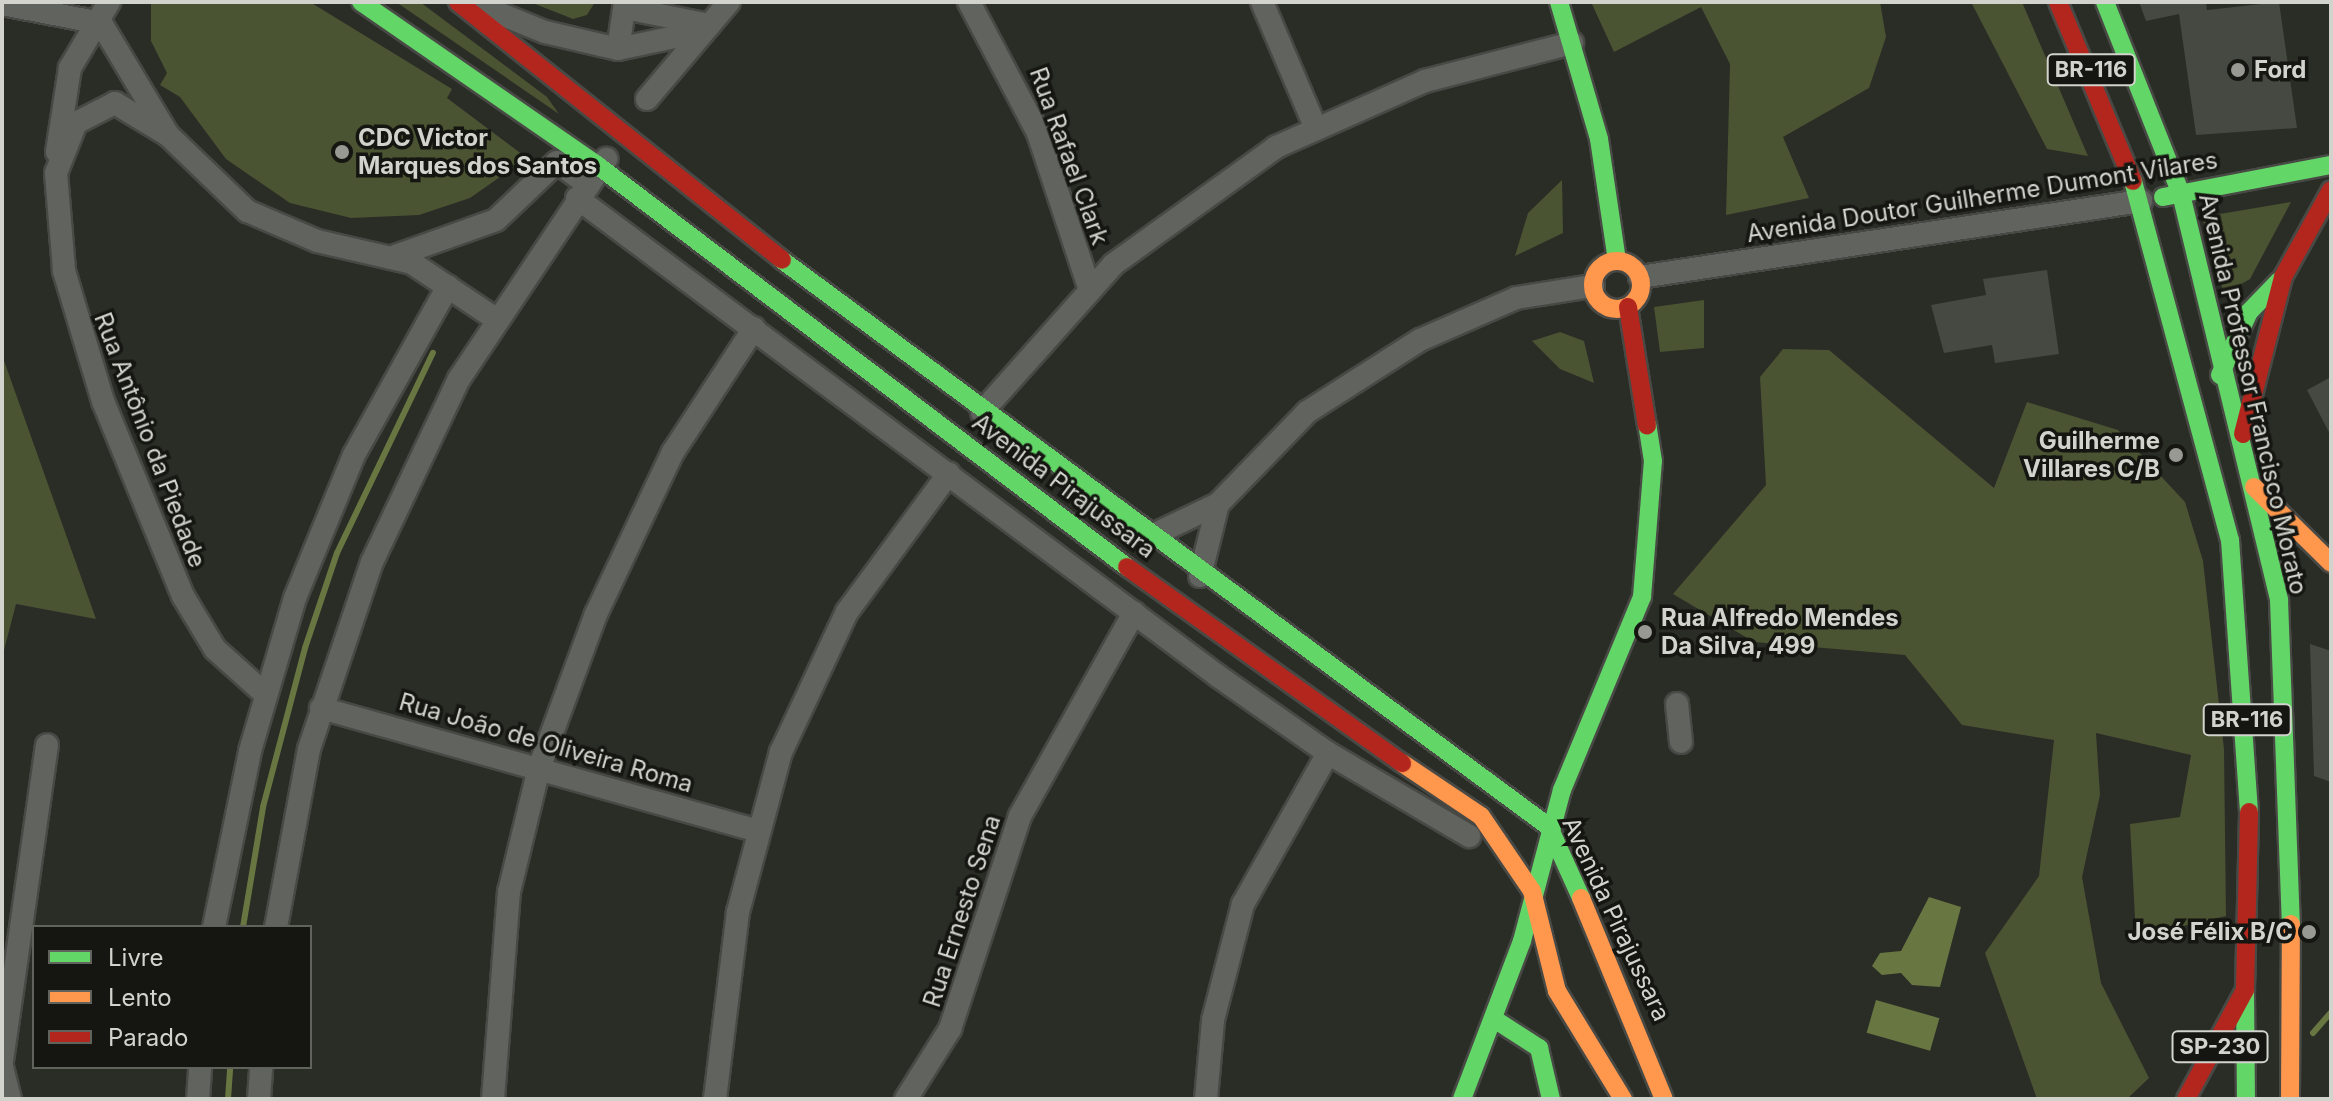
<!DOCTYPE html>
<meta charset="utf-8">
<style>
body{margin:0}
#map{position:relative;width:2333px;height:1101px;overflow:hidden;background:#2a2c26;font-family:Inter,sans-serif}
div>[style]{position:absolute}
.green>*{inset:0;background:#4a5332}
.water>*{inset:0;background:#687642;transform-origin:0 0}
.stream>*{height:6px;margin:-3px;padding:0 3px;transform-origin:3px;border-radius:3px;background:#687642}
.building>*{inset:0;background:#464842}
.roads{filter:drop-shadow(2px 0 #484945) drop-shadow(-2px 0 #484945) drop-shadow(0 2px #484945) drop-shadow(0 -2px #484945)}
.street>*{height:22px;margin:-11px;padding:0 11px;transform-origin:11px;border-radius:11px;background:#61635e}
.fast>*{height:18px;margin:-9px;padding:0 9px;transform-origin:9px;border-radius:9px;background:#63d668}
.slow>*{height:18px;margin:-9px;padding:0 9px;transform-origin:9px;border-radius:9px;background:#ff974d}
.slow>.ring{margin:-9px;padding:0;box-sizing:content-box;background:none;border:18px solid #ff974d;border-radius:50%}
.jam>*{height:18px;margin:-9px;padding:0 9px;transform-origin:9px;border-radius:9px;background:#b3261e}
.dots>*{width:22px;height:22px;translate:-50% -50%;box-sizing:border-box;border:4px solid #151611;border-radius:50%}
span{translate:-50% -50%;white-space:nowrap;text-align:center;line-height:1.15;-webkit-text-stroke:7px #151611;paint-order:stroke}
.shield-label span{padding:2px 6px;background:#151611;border:2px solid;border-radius:6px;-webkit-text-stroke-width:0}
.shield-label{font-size:22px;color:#d1d3cc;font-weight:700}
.poi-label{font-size:24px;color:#d1d3cc;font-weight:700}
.left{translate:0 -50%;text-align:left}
.right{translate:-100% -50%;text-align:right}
.street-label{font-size:24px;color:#d1d3cc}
.frame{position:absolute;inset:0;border:4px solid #d1d3cc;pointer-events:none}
.legend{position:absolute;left:32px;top:925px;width:280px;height:144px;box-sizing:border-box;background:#151611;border:2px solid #60625c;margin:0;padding:10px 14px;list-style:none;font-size:24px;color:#d1d3cc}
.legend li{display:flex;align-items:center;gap:16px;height:40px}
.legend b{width:40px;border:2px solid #60625c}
</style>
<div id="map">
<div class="green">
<div style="clip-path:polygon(151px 2px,310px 2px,452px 89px,447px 98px,527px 158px,470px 198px,419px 215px,351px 218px,290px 203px,226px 159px,180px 97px,160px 85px,167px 73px,151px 41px)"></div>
<div style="clip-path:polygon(396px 2px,420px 2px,547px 97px,559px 114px)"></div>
<div style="clip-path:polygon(530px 2px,595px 2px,587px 15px,573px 19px)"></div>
<div style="clip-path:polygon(1591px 2px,1880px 2px,1886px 37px,1869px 88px,1783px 137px,1809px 198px,1726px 215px,1730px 64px,1701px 7px,1614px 52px)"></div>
<div style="clip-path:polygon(1971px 2px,2022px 2px,2088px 156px,2047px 149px)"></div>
<div style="clip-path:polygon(1562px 180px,1563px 233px,1515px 256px,1528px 213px)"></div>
<div style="clip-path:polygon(2291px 202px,2250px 279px,2224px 294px,2202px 217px)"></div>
<div style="clip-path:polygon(1704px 300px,1704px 348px,1660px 352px,1654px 307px)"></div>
<div style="clip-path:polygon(1560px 332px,1584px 341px,1594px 383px,1560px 369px,1532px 341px)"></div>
<div style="clip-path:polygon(1783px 349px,1829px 350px,1994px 488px,2027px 402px,2118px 430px,2185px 502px,2203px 561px,2224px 749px,2226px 916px,2136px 937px,2130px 824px,2180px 817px,2191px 755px,2096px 733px,2100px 795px,2082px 877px,2101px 983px,2149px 1078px,2127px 1099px,2037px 1099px,1985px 953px,2039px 876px,2054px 740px,1962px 725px,1905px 655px,1754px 642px,1673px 594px,1766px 485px,1760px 377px)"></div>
<div style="clip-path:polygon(2px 355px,96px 619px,16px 604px,2px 658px)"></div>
</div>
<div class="water">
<div style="clip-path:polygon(1929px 897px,1961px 907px,1940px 987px,1912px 985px,1901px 973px,1882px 975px,1872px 966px,1880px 953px,1901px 951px)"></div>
<div style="left:1876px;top:1000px;width:66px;height:34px;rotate:16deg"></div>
</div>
<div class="stream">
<div style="left:243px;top:927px;width:122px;rotate:-80.5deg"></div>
<div style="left:263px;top:807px;width:164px;rotate:-75.2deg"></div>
<div style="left:305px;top:648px;width:100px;rotate:-71.4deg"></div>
<div style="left:337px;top:553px;width:222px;rotate:-64.4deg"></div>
<div style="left:2313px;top:1033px;width:28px;rotate:-49deg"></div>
<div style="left:228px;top:1099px;width:32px;rotate:-86deg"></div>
</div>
<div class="building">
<div style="clip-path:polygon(2139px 2px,2206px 2px,2207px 10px,2279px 2px,2297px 128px,2196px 135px,2179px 14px,2146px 21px)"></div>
<div style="clip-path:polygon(2047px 270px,2059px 354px,1995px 363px,1992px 345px,1944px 353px,1931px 305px,1986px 295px,1983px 279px)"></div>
<div style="clip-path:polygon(2331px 377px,2331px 436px,2307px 390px)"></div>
<div style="clip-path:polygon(2310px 644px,2331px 651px,2331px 782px,2314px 776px)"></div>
</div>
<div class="roads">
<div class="street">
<div style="left:471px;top:2px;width:80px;rotate:22.1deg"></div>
<div style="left:545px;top:32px;width:75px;rotate:13.1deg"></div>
<div style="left:618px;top:49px;width:87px;rotate:-12deg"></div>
<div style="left:969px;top:2px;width:148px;rotate:62.2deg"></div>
<div style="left:1038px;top:133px;width:165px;rotate:71.7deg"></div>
<div style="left:1262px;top:2px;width:135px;rotate:66.9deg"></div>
<div style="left:2px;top:4px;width:101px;rotate:10.9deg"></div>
<div style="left:625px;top:8px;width:86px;rotate:11.4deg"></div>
<div style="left:101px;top:23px;width:131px;rotate:59.1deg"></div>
<div style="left:168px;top:135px;width:110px;rotate:43.9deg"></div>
<div style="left:247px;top:211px;width:76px;rotate:23.2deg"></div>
<div style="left:317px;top:241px;width:98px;rotate:13deg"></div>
<div style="left:412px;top:263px;width:101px;rotate:33.7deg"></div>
<div style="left:618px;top:49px;width:48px;rotate:-81.5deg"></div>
<div style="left:647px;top:99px;width:127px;rotate:-49.8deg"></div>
<div style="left:168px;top:135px;width:62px;rotate:-148.9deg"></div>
<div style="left:115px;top:103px;width:44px;rotate:152.9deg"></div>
<div style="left:76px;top:123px;width:54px;rotate:111.8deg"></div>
<div style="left:56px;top:173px;width:98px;rotate:85.3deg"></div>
<div style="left:64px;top:271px;width:136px;rotate:73.3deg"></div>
<div style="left:103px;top:401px;width:211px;rotate:67.7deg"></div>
<div style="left:183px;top:596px;width:62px;rotate:58.9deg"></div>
<div style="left:215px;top:649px;width:69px;rotate:42deg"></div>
<div style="left:57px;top:152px;width:85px;rotate:-81.2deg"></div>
<div style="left:70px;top:68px;width:77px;rotate:-59.4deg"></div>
<div style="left:577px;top:198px;width:800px;rotate:36.71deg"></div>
<div style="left:1218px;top:676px;width:134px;rotate:35deg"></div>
<div style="left:1328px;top:753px;width:164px;rotate:30.5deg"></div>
<div style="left:395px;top:256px;width:107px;rotate:-19.6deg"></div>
<div style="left:496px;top:220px;width:84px;rotate:-43.6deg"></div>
<div style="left:557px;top:162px;width:37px;rotate:36deg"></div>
<div style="left:1640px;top:277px;width:507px;rotate:-8.63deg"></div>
<div style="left:982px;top:412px;width:198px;rotate:-48.3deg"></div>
<div style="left:1114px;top:264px;width:200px;rotate:-35.8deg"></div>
<div style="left:1276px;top:147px;width:163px;rotate:-23.9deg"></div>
<div style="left:1425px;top:81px;width:152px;rotate:-14.5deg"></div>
<div style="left:1149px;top:537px;width:76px;rotate:-25.6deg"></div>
<div style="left:1218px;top:504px;width:128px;rotate:-45.9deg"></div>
<div style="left:1307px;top:412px;width:134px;rotate:-32.5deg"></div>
<div style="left:1420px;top:340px;width:105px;rotate:-23.6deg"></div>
<div style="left:1516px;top:298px;width:78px;rotate:-8.9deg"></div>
<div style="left:1200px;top:576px;width:74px;rotate:-76deg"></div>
<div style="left:1677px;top:704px;width:38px;rotate:84deg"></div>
<div style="left:321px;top:708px;width:452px;rotate:15.7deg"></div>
<div style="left:214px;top:927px;width:180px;rotate:-78.4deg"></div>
<div style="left:250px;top:751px;width:159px;rotate:-73.6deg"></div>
<div style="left:295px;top:598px;width:155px;rotate:-67.6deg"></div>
<div style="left:354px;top:455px;width:193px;rotate:-60.9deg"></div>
<div style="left:276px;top:927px;width:181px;rotate:-79.5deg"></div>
<div style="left:309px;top:749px;width:197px;rotate:-71.4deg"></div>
<div style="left:372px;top:562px;width:203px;rotate:-64.6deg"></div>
<div style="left:459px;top:379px;width:265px;rotate:-56.2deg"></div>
<div style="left:2px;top:1061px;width:319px;rotate:-81.9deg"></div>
<div style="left:2px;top:1067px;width:33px;rotate:76deg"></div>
<div style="left:198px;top:1099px;width:32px;rotate:-86deg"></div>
<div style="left:259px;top:1099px;width:32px;rotate:-86deg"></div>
<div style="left:493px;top:1099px;width:208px;rotate:-85.6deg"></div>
<div style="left:509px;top:892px;width:128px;rotate:-76.4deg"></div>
<div style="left:539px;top:768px;width:164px;rotate:-69.7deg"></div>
<div style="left:596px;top:614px;width:179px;rotate:-64.6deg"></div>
<div style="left:673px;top:452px;width:148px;rotate:-56.8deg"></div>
<div style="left:715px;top:1099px;width:188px;rotate:-83deg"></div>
<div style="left:738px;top:912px;width:166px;rotate:-75deg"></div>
<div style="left:781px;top:752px;width:155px;rotate:-64.8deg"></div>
<div style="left:847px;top:612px;width:172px;rotate:-53.7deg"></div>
<div style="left:906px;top:1099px;width:83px;rotate:-57.8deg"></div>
<div style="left:950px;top:1029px;width:224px;rotate:-71.8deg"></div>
<div style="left:1020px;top:816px;width:233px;rotate:-60.7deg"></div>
<div style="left:1206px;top:1099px;width:79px;rotate:-84.9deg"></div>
<div style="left:1213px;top:1020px;width:120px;rotate:-75.5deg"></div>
<div style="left:1243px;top:904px;width:173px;rotate:-60.6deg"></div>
</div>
<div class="fast">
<div style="left:361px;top:2px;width:287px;rotate:34.6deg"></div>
<div style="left:597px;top:165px;width:665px;rotate:37.18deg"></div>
<div style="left:1559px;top:2px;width:143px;rotate:73.7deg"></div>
<div style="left:1599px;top:139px;width:123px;rotate:81.6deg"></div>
<div style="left:2105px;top:2px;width:206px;rotate:68.4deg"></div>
<div style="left:2181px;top:194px;width:418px;rotate:76.4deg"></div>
<div style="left:2279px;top:600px;width:324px;rotate:87.9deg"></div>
<div style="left:2133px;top:181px;width:372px;rotate:74.9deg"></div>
<div style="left:2230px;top:540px;width:273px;rotate:86deg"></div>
<div style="left:2163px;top:197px;width:171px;rotate:-10.8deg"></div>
<div style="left:782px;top:260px;width:954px;rotate:36.47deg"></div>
<div style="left:1549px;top:827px;width:78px;rotate:65.7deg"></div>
<div style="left:2220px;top:375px;width:69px;rotate:-65.3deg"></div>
<div style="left:2249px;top:312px;width:43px;rotate:-45.9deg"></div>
<div style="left:2245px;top:990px;width:109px;rotate:89.5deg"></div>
<div style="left:1494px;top:1019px;width:54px;rotate:32.8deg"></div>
<div style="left:1539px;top:1048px;width:52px;rotate:76.8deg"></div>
<div style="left:1462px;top:1099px;width:169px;rotate:-69.2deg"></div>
<div style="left:1522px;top:941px;width:156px;rotate:-75.2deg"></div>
<div style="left:1562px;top:790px;width:209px;rotate:-67.5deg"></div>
<div style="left:1642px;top:597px;width:136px;rotate:-85.4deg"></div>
<div style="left:1653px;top:461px;width:36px;rotate:-99deg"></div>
</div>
<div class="slow">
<div class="ring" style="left:1593px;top:261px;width:30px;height:30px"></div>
<div style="left:2254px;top:487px;width:108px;rotate:44.6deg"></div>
<div style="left:1402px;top:763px;width:95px;rotate:33.9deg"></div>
<div style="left:1481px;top:816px;width:91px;rotate:55.8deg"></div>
<div style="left:1532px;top:891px;width:103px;rotate:76deg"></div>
<div style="left:1557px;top:991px;width:127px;rotate:58.6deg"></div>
<div style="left:1581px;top:898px;width:217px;rotate:67.6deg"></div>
<div style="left:2290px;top:1099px;width:175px;rotate:-89.7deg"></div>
</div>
<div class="jam">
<div style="left:458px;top:2px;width:414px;rotate:38.5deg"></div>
<div style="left:2058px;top:2px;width:194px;rotate:67.3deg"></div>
<div style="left:1628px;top:307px;width:120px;rotate:80.9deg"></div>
<div style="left:2243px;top:434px;width:162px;rotate:-75.7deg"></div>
<div style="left:2283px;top:277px;width:99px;rotate:-61.1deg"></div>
<div style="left:1127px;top:567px;width:338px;rotate:35.5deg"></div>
<div style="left:2186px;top:1099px;width:124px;rotate:-61.6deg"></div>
<div style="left:2245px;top:990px;width:178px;rotate:-88.7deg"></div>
</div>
</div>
<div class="dots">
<div style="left:2238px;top:70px;background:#979992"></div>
<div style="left:342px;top:152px;background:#979992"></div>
<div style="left:2176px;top:455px;background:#979992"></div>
<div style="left:1645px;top:632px;background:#979992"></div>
<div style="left:2309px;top:932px;background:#979992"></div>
</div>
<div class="shield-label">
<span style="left:2091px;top:70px">BR-116</span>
<span style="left:2247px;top:720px">BR-116</span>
<span style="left:2220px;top:1047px">SP-230</span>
</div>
<div class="poi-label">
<span class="left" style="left:2254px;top:70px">Ford</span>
<span class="left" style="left:358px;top:152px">CDC Victor<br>Marques dos Santos</span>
<span class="right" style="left:2160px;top:455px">Guilherme<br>Villares C/B</span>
<span class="left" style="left:1661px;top:632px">Rua Alfredo Mendes<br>Da Silva, 499</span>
<span class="right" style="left:2293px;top:932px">José Félix B/C</span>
</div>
<div class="street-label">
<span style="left:1069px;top:156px;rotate:70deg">Rua Rafael Clark</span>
<span style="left:1982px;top:197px;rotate:-9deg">Avenida Doutor Guilherme Dumont Vilares</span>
<span style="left:2253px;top:394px;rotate:77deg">Avenida Professor Francisco Morato</span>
<span style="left:150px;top:440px;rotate:69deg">Rua Antônio da Piedade</span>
<span style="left:1064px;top:486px;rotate:37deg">Avenida Pirajussara</span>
<span style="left:546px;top:743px;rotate:16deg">Rua João de Oliveira Roma</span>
<span style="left:962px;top:911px;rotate:-72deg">Rua Ernesto Sena</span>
<span style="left:1616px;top:919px;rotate:65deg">Avenida Pirajussara</span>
</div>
<div class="frame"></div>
<ul class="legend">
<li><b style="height:10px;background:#63d668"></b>Livre</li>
<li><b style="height:10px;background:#ff974d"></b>Lento</li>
<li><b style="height:10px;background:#b3261e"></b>Parado</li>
</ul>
</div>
